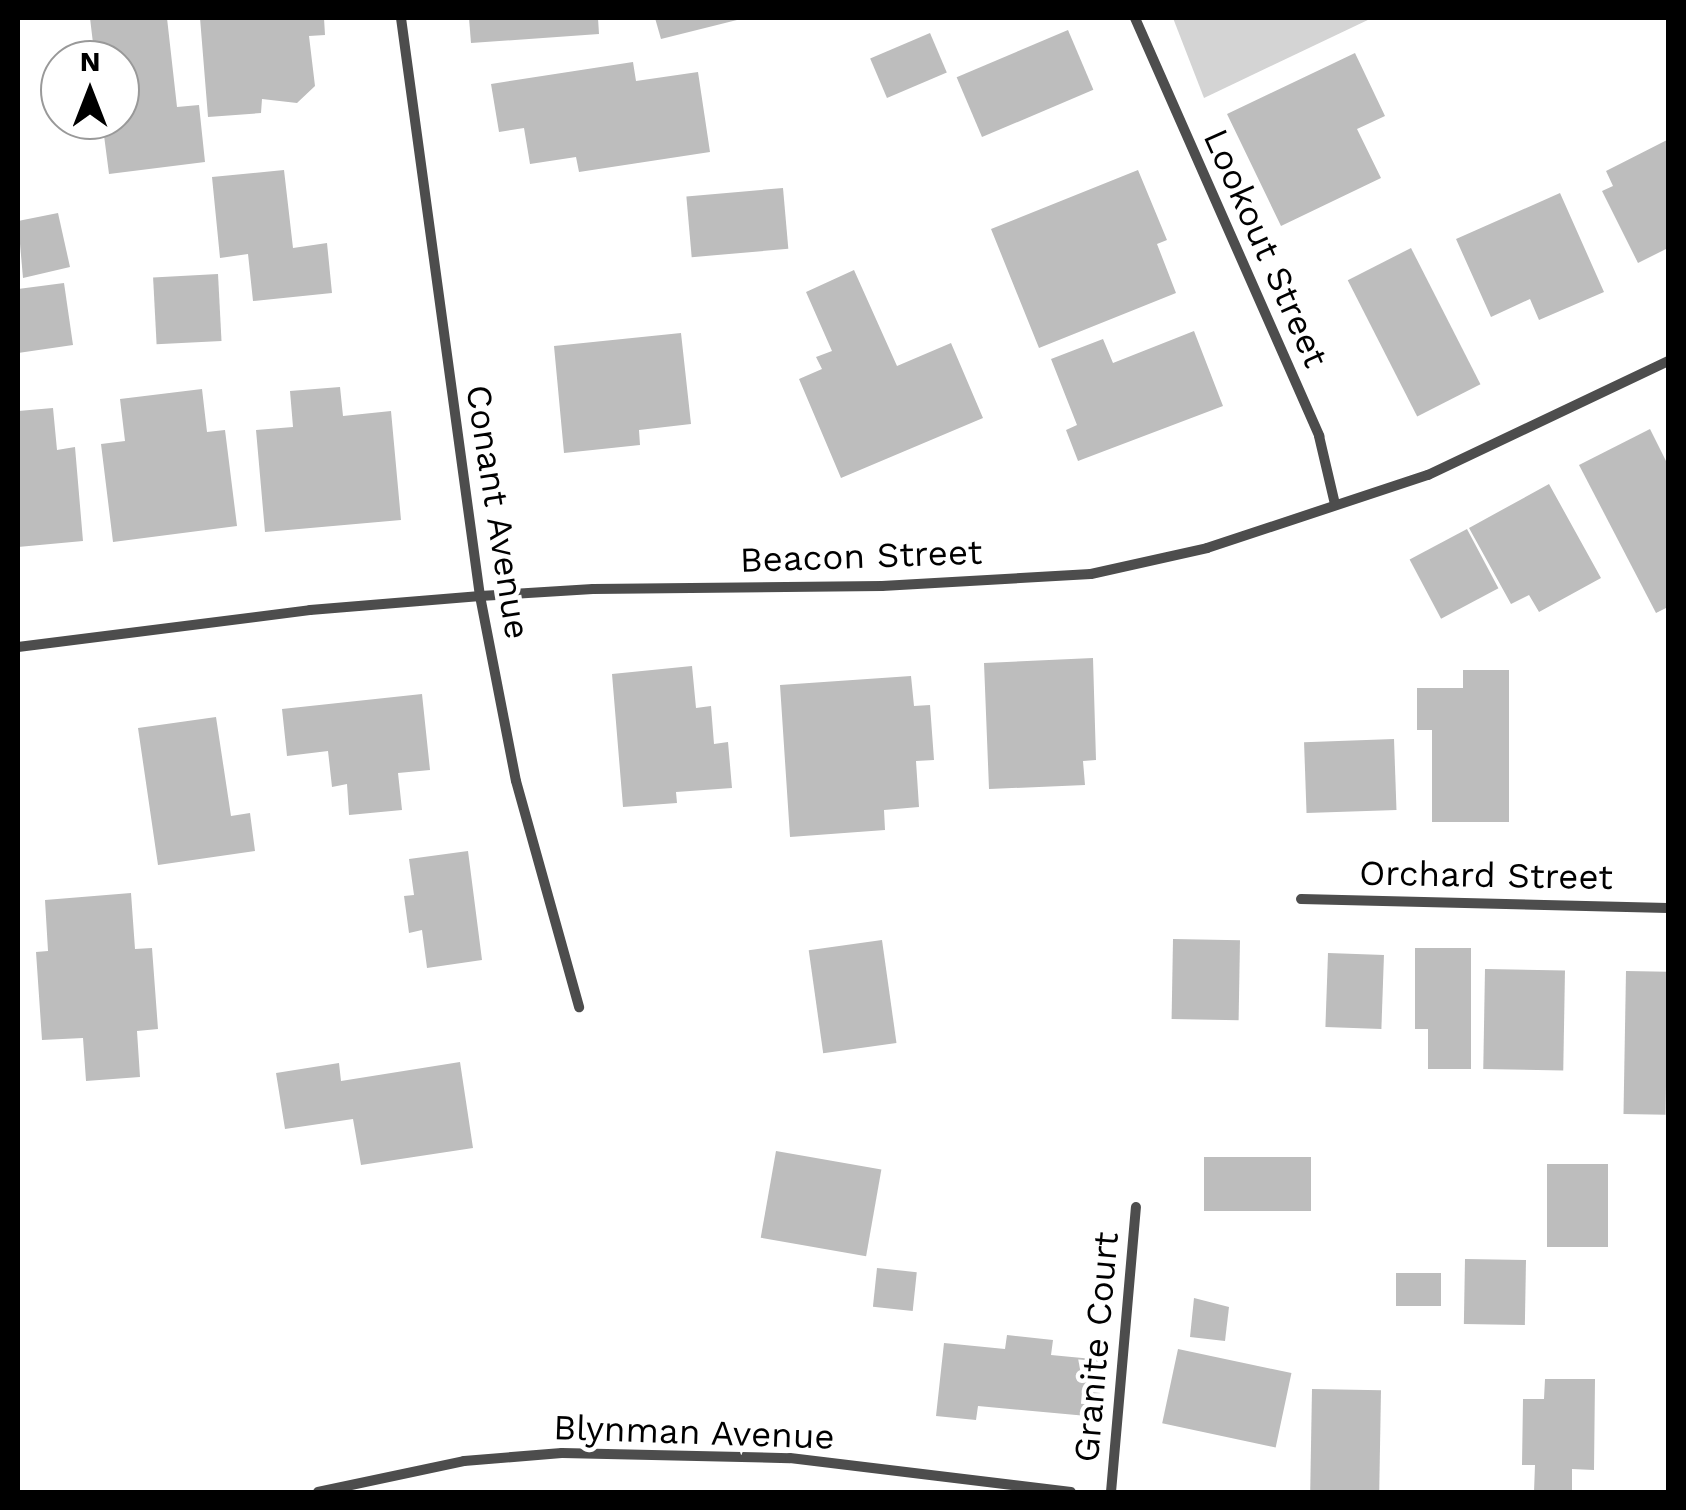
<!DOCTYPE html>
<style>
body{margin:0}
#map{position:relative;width:1686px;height:1510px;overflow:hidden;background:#fff;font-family:"Work Sans",sans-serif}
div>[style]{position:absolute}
.green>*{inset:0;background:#d4d4d4}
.building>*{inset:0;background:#bdbdbd;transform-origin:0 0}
.minor>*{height:10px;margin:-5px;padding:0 5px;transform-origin:5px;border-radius:5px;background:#4d4d4d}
span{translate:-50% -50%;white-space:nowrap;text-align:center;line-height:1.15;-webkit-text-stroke:9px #fff;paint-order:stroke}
.street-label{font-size:35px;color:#000}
.frame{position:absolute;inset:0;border:20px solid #000;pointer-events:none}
.north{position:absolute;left:40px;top:40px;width:100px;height:100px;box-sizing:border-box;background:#fff;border:2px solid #999;border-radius:50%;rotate:0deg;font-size:28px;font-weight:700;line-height:40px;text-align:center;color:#000}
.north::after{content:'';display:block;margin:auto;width:35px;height:45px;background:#000;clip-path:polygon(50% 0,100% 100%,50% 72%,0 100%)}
</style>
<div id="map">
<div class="green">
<div style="clip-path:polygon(1173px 18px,1372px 18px,1204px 98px)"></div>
</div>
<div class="building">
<div style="clip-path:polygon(90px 18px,167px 18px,177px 107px,199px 105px,205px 162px,109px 174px,102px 120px,120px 120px,120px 60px,95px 60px)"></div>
<div style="clip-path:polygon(200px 18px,324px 18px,325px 35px,309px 36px,315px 86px,297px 103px,262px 99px,261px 113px,208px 117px)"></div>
<div style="clip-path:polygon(469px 18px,598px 18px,599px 34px,471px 43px)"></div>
<div style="clip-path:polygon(655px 18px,741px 18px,741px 19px,661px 39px)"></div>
<div style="left:1068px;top:30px;width:65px;height:121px;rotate:67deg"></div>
<div style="left:930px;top:33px;width:43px;height:65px;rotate:67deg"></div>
<div style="clip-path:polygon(1355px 53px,1385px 116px,1357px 129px,1381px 178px,1281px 226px,1227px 114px)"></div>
<div style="clip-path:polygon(633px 62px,636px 81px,698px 72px,710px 152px,579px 172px,576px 157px,530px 164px,524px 128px,499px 132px,491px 84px)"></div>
<div style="clip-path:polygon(1667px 140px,1668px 248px,1638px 263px,1602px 191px,1613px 186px,1606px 171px)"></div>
<div style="clip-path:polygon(284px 170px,293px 248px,327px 243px,332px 293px,253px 301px,248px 254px,220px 258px,212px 177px)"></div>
<div style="clip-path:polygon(1138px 170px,1167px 240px,1157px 244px,1176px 293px,1039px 348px,991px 229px)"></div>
<div style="left:783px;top:188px;width:61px;height:97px;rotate:85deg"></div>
<div style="clip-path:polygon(1560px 193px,1604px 292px,1539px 320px,1530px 299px,1491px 317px,1456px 239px)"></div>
<div style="clip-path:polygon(58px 213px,70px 267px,23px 278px,18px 221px)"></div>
<div style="left:1411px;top:248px;width:153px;height:71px;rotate:63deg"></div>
<div style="clip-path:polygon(854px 270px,897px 366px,951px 343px,983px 418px,841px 478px,799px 379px,822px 369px,816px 357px,832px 351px,806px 292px)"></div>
<div style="left:218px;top:274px;width:67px;height:65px;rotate:87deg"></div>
<div style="clip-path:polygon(64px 283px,73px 345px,18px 353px,18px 289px)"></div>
<div style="clip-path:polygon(1194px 331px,1223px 406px,1078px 461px,1066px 430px,1077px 425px,1051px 359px,1103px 339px,1113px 363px)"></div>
<div style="clip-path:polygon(681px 333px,691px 424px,639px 430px,640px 445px,564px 453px,554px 346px)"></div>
<div style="clip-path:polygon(340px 387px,343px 416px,391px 411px,401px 520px,265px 532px,256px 430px,293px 427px,290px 391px)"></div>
<div style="clip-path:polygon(202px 389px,207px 432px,225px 430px,237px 526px,113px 542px,101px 444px,125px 441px,120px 399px)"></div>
<div style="clip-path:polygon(53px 408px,57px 450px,75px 447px,83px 541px,18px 547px,18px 411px)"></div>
<div style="clip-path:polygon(1650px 429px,1668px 465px,1668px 607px,1656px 613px,1579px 465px)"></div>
<div style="clip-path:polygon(1549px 484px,1601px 578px,1539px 612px,1529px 595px,1511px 604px,1469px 528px)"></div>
<div style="left:1467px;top:529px;width:67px;height:65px;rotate:62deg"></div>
<div style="clip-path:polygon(1093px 658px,1096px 760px,1083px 761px,1085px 785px,989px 789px,984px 663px)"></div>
<div style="clip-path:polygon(692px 666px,696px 708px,711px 706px,714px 744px,728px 742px,732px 788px,676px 792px,677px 803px,623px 807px,612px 674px)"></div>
<div style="clip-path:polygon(1463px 670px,1509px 670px,1509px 822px,1432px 822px,1432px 730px,1417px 730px,1417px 688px,1463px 688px)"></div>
<div style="clip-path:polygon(911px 676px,914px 706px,930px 705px,934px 760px,916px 761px,919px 807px,884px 810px,885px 830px,790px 837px,780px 685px)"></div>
<div style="clip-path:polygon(422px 694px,430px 770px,398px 773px,402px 810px,349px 815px,347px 784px,332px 787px,328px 751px,287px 756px,282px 709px)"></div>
<div style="clip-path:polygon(216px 717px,231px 816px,250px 813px,255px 851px,158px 865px,138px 728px)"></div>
<div style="left:1394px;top:739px;width:71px;height:90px;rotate:88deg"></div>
<div style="clip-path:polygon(468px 851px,482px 960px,427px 968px,422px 930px,409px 933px,404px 896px,414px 895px,409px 859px)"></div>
<div style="clip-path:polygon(131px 893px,135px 949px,152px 948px,158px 1029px,137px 1031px,140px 1077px,86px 1081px,83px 1038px,42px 1040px,36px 952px,48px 951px,45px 900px)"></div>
<div style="left:1173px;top:939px;width:67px;height:80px;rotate:1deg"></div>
<div style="left:882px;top:940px;width:104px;height:74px;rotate:82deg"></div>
<div style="clip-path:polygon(1415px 948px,1471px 948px,1471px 1069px,1428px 1069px,1428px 1029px,1415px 1029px)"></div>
<div style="left:1328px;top:953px;width:56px;height:74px;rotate:2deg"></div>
<div style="left:1485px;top:969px;width:80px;height:100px;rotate:1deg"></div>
<div style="left:1626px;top:971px;width:42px;height:143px;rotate:1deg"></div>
<div style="clip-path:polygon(460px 1062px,473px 1148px,361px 1165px,353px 1119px,285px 1129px,276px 1073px,339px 1063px,341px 1081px)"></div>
<div style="left:776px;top:1151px;width:107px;height:88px;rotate:10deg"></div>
<div style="left:1204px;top:1157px;width:107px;height:54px"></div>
<div style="left:1547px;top:1164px;width:61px;height:83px"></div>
<div style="left:1465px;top:1259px;width:61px;height:65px;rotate:1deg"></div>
<div style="left:877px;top:1268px;width:40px;height:39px;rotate:6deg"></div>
<div style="left:1396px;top:1273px;width:45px;height:33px"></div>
<div style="clip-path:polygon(1194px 1298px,1229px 1307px,1225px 1341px,1190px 1337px)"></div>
<div style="clip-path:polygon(1007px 1335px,1053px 1340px,1051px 1355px,1103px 1360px,1098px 1417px,978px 1406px,976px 1420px,936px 1416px,944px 1343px,1005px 1349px)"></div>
<div style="left:1178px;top:1349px;width:116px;height:76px;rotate:12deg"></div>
<div style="clip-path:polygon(1545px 1379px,1595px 1379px,1594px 1470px,1572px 1469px,1572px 1492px,1534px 1492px,1535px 1465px,1522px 1465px,1523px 1399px,1544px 1399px)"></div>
<div style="left:1312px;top:1389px;width:69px;height:103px;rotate:1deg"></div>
</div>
<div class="minor">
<div style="left:401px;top:18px;width:583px;rotate:82.22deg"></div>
<div style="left:480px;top:596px;width:188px;rotate:79deg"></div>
<div style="left:516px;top:781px;width:235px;rotate:74.4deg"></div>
<div style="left:1135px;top:18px;width:457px;rotate:66.2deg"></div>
<div style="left:1319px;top:436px;width:70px;rotate:76.8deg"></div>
<div style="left:18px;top:647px;width:294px;rotate:-7.2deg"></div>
<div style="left:310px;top:610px;width:171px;rotate:-4.7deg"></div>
<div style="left:480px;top:596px;width:113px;rotate:-3.5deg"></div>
<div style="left:593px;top:589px;width:289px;rotate:-0.6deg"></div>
<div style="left:882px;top:586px;width:209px;rotate:-3.3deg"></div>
<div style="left:1091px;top:574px;width:119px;rotate:-12.6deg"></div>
<div style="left:1207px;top:548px;width:233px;rotate:-18.3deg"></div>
<div style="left:1428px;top:475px;width:266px;rotate:-25.4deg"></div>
<div style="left:1301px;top:899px;width:367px;rotate:1.4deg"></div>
<div style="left:318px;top:1492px;width:149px;rotate:-12deg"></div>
<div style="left:464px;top:1461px;width:98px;rotate:-4.7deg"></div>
<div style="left:562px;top:1453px;width:228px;rotate:1.3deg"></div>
<div style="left:790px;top:1458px;width:283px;rotate:6.9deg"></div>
<div style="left:1111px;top:1492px;width:286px;rotate:-85deg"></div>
</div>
<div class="street-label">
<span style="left:1266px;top:248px;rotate:66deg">Lookout Street</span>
<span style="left:498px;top:512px;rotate:81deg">Conant Avenue</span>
<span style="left:861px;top:556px;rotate:-2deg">Beacon Street</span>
<span style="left:1486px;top:875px;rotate:1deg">Orchard Street</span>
<span style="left:1096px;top:1347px;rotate:-85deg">Granite Court</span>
<span style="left:694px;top:1432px;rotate:2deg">Blynman Avenue</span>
</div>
<div class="frame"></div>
<div class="north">N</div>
</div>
